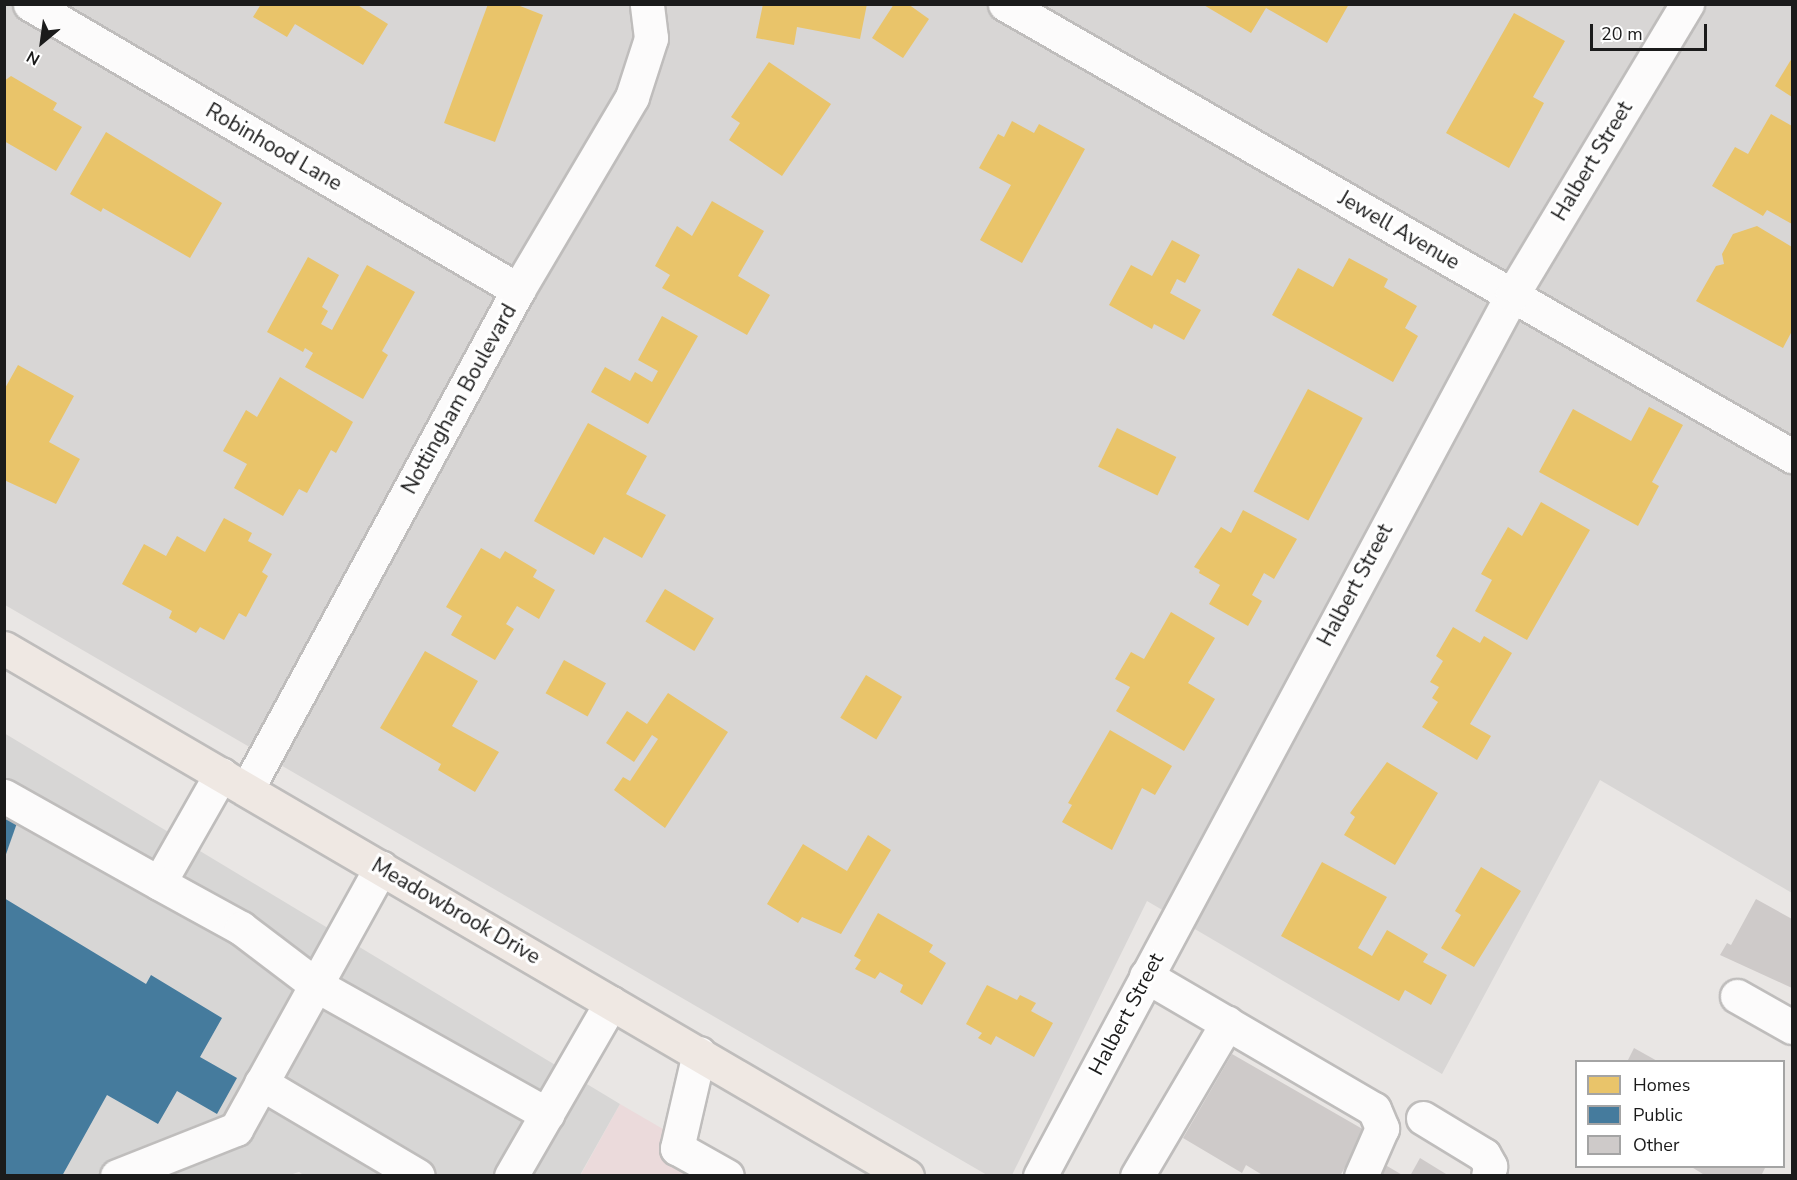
<!DOCTYPE html>
<style>
body{margin:0}
#map{position:relative;width:1797px;height:1180px;overflow:hidden;background:#e9e6e4;font-family:"Nunito Sans",sans-serif}
div>[style]{position:absolute}
.residential>*{inset:0;background:#d8d6d5}
.commercial>*{inset:0;background:#ebdadb}
.religious>*{inset:0;background:#d7d6d5}
.homes>*{inset:0;background:#e9c46a;transform-origin:0 0}
.public>*{inset:0;background:#457b9d}
.building>*{inset:0;background:#cecac9}
.roads{filter:drop-shadow(2px 0 #bfbdbc) drop-shadow(-2px 0 #bfbdbc) drop-shadow(0 2px #bfbdbc) drop-shadow(0 -2px #bfbdbc)}
.minor>*{height:33px;margin:-16.5px;padding:0 16.5px;transform-origin:16.5px;border-radius:16.5px;background:#fcfbfb}
.major>*{height:33px;margin:-16.5px;padding:0 16.5px;transform-origin:16.5px;border-radius:16.5px;background:#efe8e3}
span{translate:-50% -50%;white-space:nowrap;text-align:center;line-height:1.15;-webkit-text-stroke:6px #fff;paint-order:stroke}
.street-label{font-size:21px;color:#1b1b1b}
.frame{position:absolute;inset:0;border:6px solid #1b1b1b;pointer-events:none}
.legend{position:absolute;left:1575px;top:1060px;width:210px;height:108px;box-sizing:border-box;background:#fff;border:2px solid #a4a4a4;margin:0;padding:8px 10px;list-style:none;font-size:18px;color:#1b1b1b}
.legend li{display:flex;align-items:center;gap:12px;height:30px}
.legend b{width:30px;border:2px solid #a4a4a4}
.north{position:absolute;left:12px;top:12px;width:60px;height:60px;-webkit-text-stroke:4px #fff;paint-order:stroke;rotate:209deg;font-size:16px;font-weight:700;line-height:24px;text-align:center;color:#1b1b1b}
.north::after{content:'';display:block;margin:auto;width:21px;height:27px;background:#1b1b1b;clip-path:polygon(50% 0,100% 100%,50% 72%,0 100%)}
.scale{position:absolute;left:1590px;top:24px;width:117px;height:27px;box-sizing:border-box;border:3px solid #1b1b1b;border-top:0;padding-left:8px;font-size:18px;line-height:21px;white-space:nowrap;color:#1b1b1b;-webkit-text-stroke:4px #fff;paint-order:stroke}
</style>
<div id="map">
<div class="residential">
<div style="clip-path:polygon(5px 5px,1792px 5px,1792px 893px,1600px 780px,1442px 1074px,1147px 901px,1012px 1175px,987px 1175px,5px 605px)"></div>
</div>
<div class="commercial">
<div style="clip-path:polygon(620px 1104px,742px 1175px,580px 1176px)"></div>
</div>
<div class="religious">
<div style="clip-path:polygon(4px 733px,620px 1104px,580px 1175px,305px 1176px,299px 1172px,286px 1176px,5px 1175px)"></div>
</div>
<div class="homes">
<div style="clip-path:polygon(261px 4px,356px 4px,388px 24px,363px 65px,295px 24px,287px 37px,253px 17px)"></div>
<div style="clip-path:polygon(488px 4px,515px 4px,543px 15px,495px 142px,444px 123px)"></div>
<div style="clip-path:polygon(763px 4px,867px 4px,860px 39px,797px 27px,794px 45px,756px 38px)"></div>
<div style="clip-path:polygon(894px 4px,908px 4px,929px 19px,903px 58px,872px 38px)"></div>
<div style="clip-path:polygon(1202px 4px,1349px 4px,1327px 43px,1266px 8px,1251px 33px)"></div>
<div style="clip-path:polygon(1514px 13px,1565px 41px,1533px 97px,1544px 103px,1509px 168px,1446px 133px)"></div>
<div style="clip-path:polygon(1792px 58px,1792px 97px,1775px 86px)"></div>
<div style="clip-path:polygon(769px 62px,831px 104px,782px 176px,729px 140px,740px 123px,731px 117px)"></div>
<div style="clip-path:polygon(11px 76px,57px 103px,53px 110px,82px 127px,56px 171px,4px 141px,4px 81px)"></div>
<div style="clip-path:polygon(1771px 114px,1792px 126px,1792px 224px,1767px 210px,1763px 216px,1712px 186px,1735px 147px,1748px 154px)"></div>
<div style="clip-path:polygon(1012px 121px,1034px 133px,1039px 124px,1085px 149px,1022px 263px,980px 240px,1011px 185px,979px 168px,998px 134px,1004px 137px)"></div>
<div style="clip-path:polygon(106px 132px,222px 203px,190px 258px,103px 208px,101px 212px,70px 194px)"></div>
<div style="clip-path:polygon(712px 201px,764px 231px,738px 276px,770px 295px,747px 335px,662px 288px,670px 275px,655px 266px,677px 226px,692px 236px)"></div>
<div style="clip-path:polygon(1757px 226px,1792px 247px,1792px 331px,1783px 348px,1696px 301px,1716px 266px,1724px 264px,1722px 254px,1733px 234px)"></div>
<div style="clip-path:polygon(1172px 240px,1200px 255px,1185px 283px,1177px 279px,1170px 293px,1201px 310px,1184px 340px,1154px 324px,1152px 329px,1109px 305px,1131px 265px,1152px 276px)"></div>
<div style="clip-path:polygon(308px 257px,339px 275px,322px 307px,328px 311px,321px 324px,332px 330px,367px 265px,415px 292px,382px 351px,388px 355px,363px 399px,305px 367px,313px 353px,305px 348px,303px 352px,267px 332px)"></div>
<div style="clip-path:polygon(1349px 258px,1388px 279px,1384px 287px,1417px 306px,1405px 328px,1418px 336px,1393px 382px,1272px 315px,1298px 268px,1333px 287px)"></div>
<div style="clip-path:polygon(662px 316px,698px 336px,648px 424px,591px 392px,605px 367px,630px 381px,635px 372px,652px 382px,658px 371px,638px 360px)"></div>
<div style="clip-path:polygon(18px 365px,74px 396px,49px 442px,80px 459px,56px 504px,4px 480px,4px 390px)"></div>
<div style="clip-path:polygon(280px 377px,353px 422px,336px 453px,331px 450px,307px 493px,299px 489px,283px 516px,234px 488px,247px 464px,223px 451px,246px 410px,257px 417px)"></div>
<div style="left:1308px;top:389px;width:62px;height:116px;rotate:28deg"></div>
<div style="clip-path:polygon(1649px 407px,1683px 425px,1652px 482px,1659px 486px,1638px 526px,1539px 472px,1573px 409px,1631px 441px)"></div>
<div style="clip-path:polygon(588px 423px,647px 456px,626px 494px,666px 515px,642px 558px,604px 537px,594px 555px,534px 521px)"></div>
<div style="left:1117px;top:428px;width:66px;height:43px;rotate:26deg"></div>
<div style="clip-path:polygon(1541px 502px,1590px 530px,1527px 640px,1475px 611px,1492px 580px,1481px 574px,1508px 527px,1522px 536px)"></div>
<div style="clip-path:polygon(1243px 510px,1297px 539px,1274px 579px,1264px 573px,1252px 595px,1262px 601px,1248px 626px,1209px 604px,1220px 585px,1199px 573px,1200px 570px,1194px 567px,1221px 527px,1231px 533px)"></div>
<div style="clip-path:polygon(224px 518px,252px 533px,248px 541px,272px 554px,262px 572px,268px 576px,246px 617px,239px 613px,224px 640px,200px 627px,196px 633px,169px 618px,172px 611px,122px 584px,144px 544px,166px 556px,177px 536px,205px 552px)"></div>
<div style="clip-path:polygon(481px 548px,500px 559px,505px 551px,537px 570px,533px 577px,555px 590px,539px 619px,517px 606px,506px 624px,514px 629px,495px 660px,451px 635px,462px 616px,446px 607px)"></div>
<div style="left:665px;top:589px;width:57px;height:38px;rotate:31deg"></div>
<div style="clip-path:polygon(1171px 612px,1215px 638px,1188px 683px,1215px 699px,1184px 751px,1116px 711px,1130px 687px,1115px 679px,1131px 652px,1144px 659px)"></div>
<div style="clip-path:polygon(1453px 627px,1480px 643px,1484px 636px,1512px 653px,1470px 724px,1491px 736px,1477px 760px,1422px 727px,1438px 702px,1432px 698px,1439px 687px,1430px 682px,1443px 661px,1436px 656px)"></div>
<div style="clip-path:polygon(425px 651px,478px 681px,452px 726px,499px 752px,475px 792px,438px 770px,441px 764px,380px 728px)"></div>
<div style="left:564px;top:660px;width:48px;height:38px;rotate:29deg"></div>
<div style="left:866px;top:675px;width:42px;height:50px;rotate:31deg"></div>
<div style="clip-path:polygon(668px 693px,728px 732px,665px 828px,614px 790px,623px 777px,630px 781px,658px 739px,652px 735px,634px 762px,606px 743px,627px 711px,647px 724px)"></div>
<div style="clip-path:polygon(1110px 730px,1172px 766px,1155px 795px,1142px 788px,1112px 850px,1062px 822px,1072px 805px,1068px 803px)"></div>
<div style="clip-path:polygon(1387px 762px,1438px 793px,1395px 865px,1344px 835px,1355px 817px,1350px 813px)"></div>
<div style="clip-path:polygon(868px 835px,891px 850px,841px 934px,802px 917px,798px 923px,767px 904px,803px 844px,847px 871px)"></div>
<div style="clip-path:polygon(1322px 862px,1387px 897px,1358px 948px,1372px 956px,1387px 930px,1428px 954px,1423px 962px,1447px 975px,1431px 1005px,1405px 990px,1399px 1001px,1281px 936px)"></div>
<div style="clip-path:polygon(1481px 867px,1521px 891px,1474px 967px,1441px 948px,1461px 915px,1455px 911px)"></div>
<div style="clip-path:polygon(878px 913px,933px 945px,929px 952px,946px 963px,922px 1005px,900px 992px,903px 985px,880px 972px,875px 979px,855px 969px,861px 960px,854px 956px)"></div>
<div style="clip-path:polygon(987px 985px,1017px 1000px,1020px 995px,1036px 1003px,1031px 1011px,1053px 1023px,1034px 1057px,996px 1036px,991px 1045px,978px 1038px,982px 1033px,966px 1024px)"></div>
</div>
<div class="public">
<div style="clip-path:polygon(4px 818px,17px 823px,5px 857px,4px 857px)"></div>
<div style="clip-path:polygon(4px 898px,146px 984px,151px 975px,222px 1018px,200px 1057px,237px 1078px,217px 1114px,177px 1091px,158px 1124px,107px 1095px,62px 1176px,4px 1176px)"></div>
</div>
<div class="building">
<div style="clip-path:polygon(1756px 899px,1792px 919px,1792px 988px,1720px 955px,1727px 943px,1731px 945px)"></div>
<div style="clip-path:polygon(1634px 1048px,1659px 1062px,1627px 1062px)"></div>
<div style="clip-path:polygon(1232px 1054px,1366px 1131px,1340px 1176px,1264px 1176px,1246px 1165px,1242px 1173px,1183px 1138px)"></div>
<div style="clip-path:polygon(1420px 1158px,1446px 1174px,1445px 1176px,1410px 1176px)"></div>
<div style="clip-path:polygon(1382px 1163px,1404px 1176px,1375px 1176px)"></div>
<div style="clip-path:polygon(1690px 1166px,1766px 1166px,1761px 1176px,1706px 1176px)"></div>
</div>
<div class="roads">
<div class="minor">
<div style="left:30px;top:4px;width:566px;rotate:30.37deg"></div>
<div style="left:1005px;top:4px;width:908px;rotate:29.87deg"></div>
<div style="left:221px;top:774px;width:125px;rotate:119.6deg"></div>
<div style="left:159px;top:883px;width:94px;rotate:28.8deg"></div>
<div style="left:241px;top:928px;width:94px;rotate:37.2deg"></div>
<div style="left:316px;top:985px;width:265px;rotate:29.2deg"></div>
<div style="left:247px;top:789px;width:568px;rotate:-61.49deg"></div>
<div style="left:518px;top:290px;width:224px;rotate:-59.4deg"></div>
<div style="left:632px;top:97px;width:62px;rotate:-72.1deg"></div>
<div style="left:651px;top:38px;width:34px;rotate:-97deg"></div>
<div style="left:4px;top:796px;width:178px;rotate:29.3deg"></div>
<div style="left:1146px;top:976px;width:264px;rotate:30.3deg"></div>
<div style="left:1374px;top:1109px;width:21px;rotate:67deg"></div>
<div style="left:1382px;top:1128px;width:52px;rotate:113.6deg"></div>
<div style="left:1737px;top:996px;width:63px;rotate:29.4deg"></div>
<div style="left:699px;top:1053px;width:98px;rotate:103deg"></div>
<div style="left:677px;top:1148px;width:57px;rotate:29.2deg"></div>
<div style="left:261px;top:1083px;width:182px;rotate:30.6deg"></div>
<div style="left:1423px;top:1118px;width:71px;rotate:31.2deg"></div>
<div style="left:1484px;top:1155px;width:13px;rotate:61deg"></div>
<div style="left:1490px;top:1166px;width:10px;rotate:101deg"></div>
<div style="left:117px;top:1176px;width:128px;rotate:-21.6deg"></div>
<div style="left:236px;top:1129px;width:299px;rotate:-61deg"></div>
<div style="left:511px;top:1176px;width:200px;rotate:-60deg"></div>
<div style="left:1040px;top:1176px;width:999px;rotate:-61.82deg"></div>
<div style="left:1512px;top:295px;width:340px;rotate:-59deg"></div>
<div style="left:1137px;top:1176px;width:178px;rotate:-59.5deg"></div>
</div>
<div class="major">
<div style="left:4px;top:648px;width:1046px;rotate:30.32deg"></div>
</div>
</div>
<div class="street-label">
<span style="left:274px;top:147px;rotate:30deg">Robinhood Lane</span>
<span style="left:1592px;top:161px;rotate:-59deg">Halbert Street</span>
<span style="left:1399px;top:230px;rotate:30deg">Jewell Avenue</span>
<span style="left:459px;top:399px;rotate:-61deg">Nottingham Boulevard</span>
<span style="left:1355px;top:585px;rotate:-62deg">Halbert Street</span>
<span style="left:456px;top:911px;rotate:30deg">Meadowbrook Drive</span>
<span style="left:1126px;top:1014px;rotate:-62deg">Halbert Street</span>
</div>
<div class="frame"></div>
<ul class="legend">
<li><b style="height:16px;background:#e9c46a"></b>Homes</li>
<li><b style="height:16px;background:#457b9d"></b>Public</li>
<li><b style="height:16px;background:#cecac9"></b>Other</li>
</ul>
<div class="north">N</div>
<div class="scale">20 m</div>
</div>
